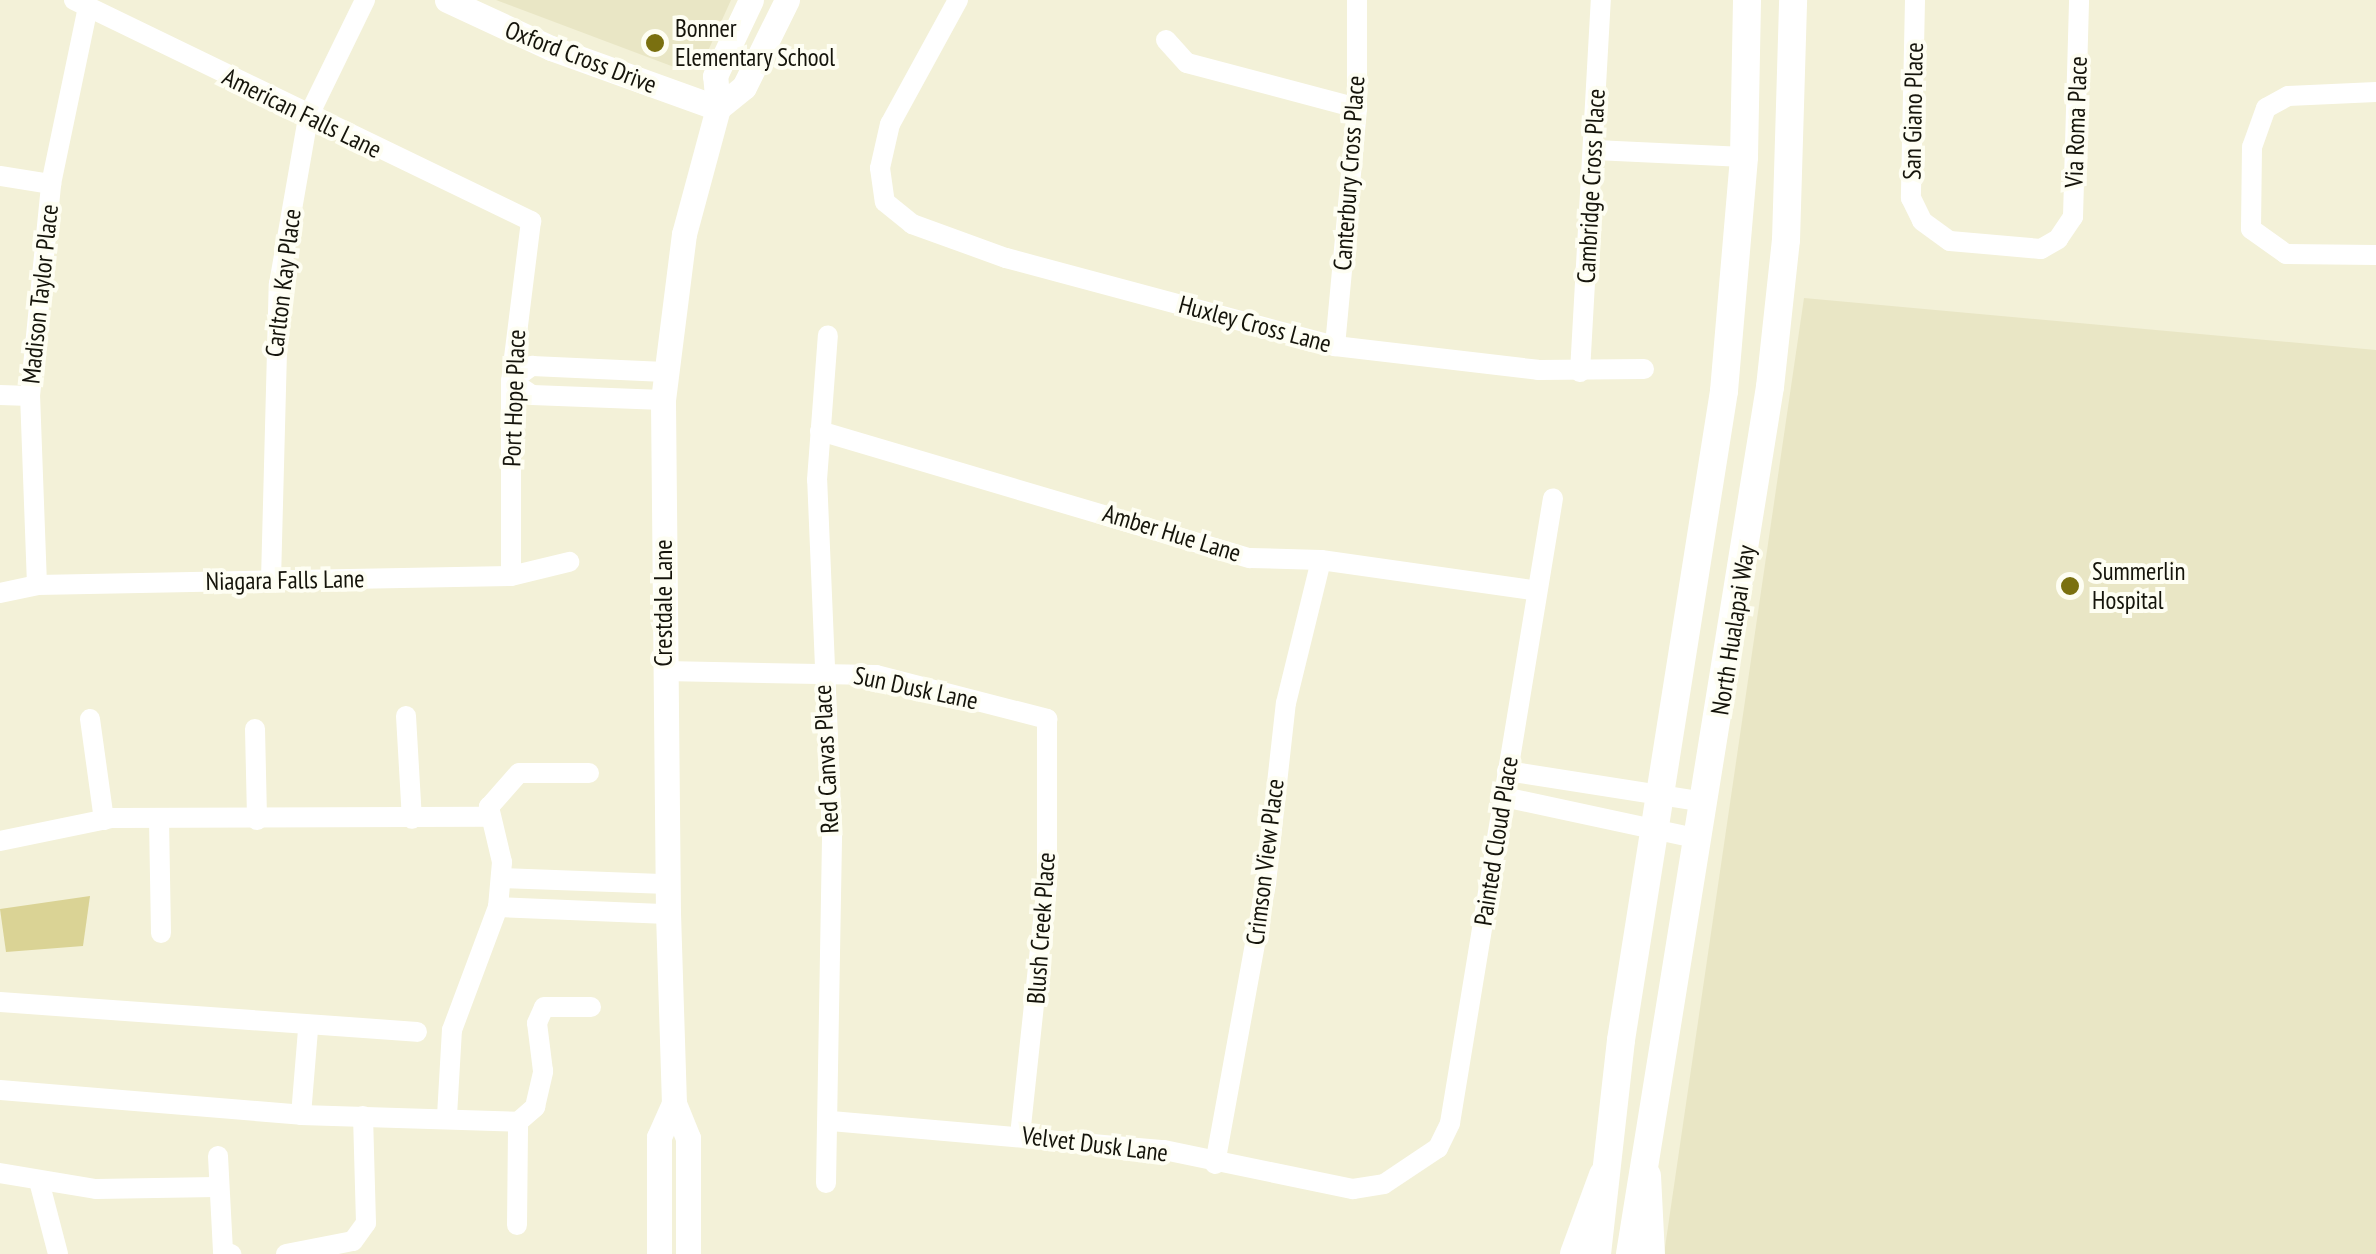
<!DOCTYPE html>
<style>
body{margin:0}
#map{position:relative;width:2376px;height:1254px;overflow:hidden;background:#f3f1d8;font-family:"PT Sans Narrow",sans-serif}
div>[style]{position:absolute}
.built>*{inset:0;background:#e9e6c5}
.green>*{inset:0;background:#dad395}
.minor>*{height:20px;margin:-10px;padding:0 10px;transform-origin:10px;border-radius:10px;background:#fff}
.tertiary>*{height:25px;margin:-12.5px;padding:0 12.5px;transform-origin:12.5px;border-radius:12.5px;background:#fff}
.secondary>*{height:28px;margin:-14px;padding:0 14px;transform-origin:14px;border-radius:14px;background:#fff}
.primary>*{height:30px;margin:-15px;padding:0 15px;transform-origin:15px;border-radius:15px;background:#fff}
.dots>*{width:28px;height:28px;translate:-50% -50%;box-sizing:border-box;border:5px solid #fefef3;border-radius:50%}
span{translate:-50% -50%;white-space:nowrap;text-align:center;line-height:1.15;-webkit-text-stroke:8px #fefef3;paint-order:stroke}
.poi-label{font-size:25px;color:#15140b}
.left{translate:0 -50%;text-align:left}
.street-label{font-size:25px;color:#15140b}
</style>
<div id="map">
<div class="built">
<div style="clip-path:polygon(496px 0,731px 0,703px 62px,682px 70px)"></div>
<div style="clip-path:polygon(1804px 298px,2376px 350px,2376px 1254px,1664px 1254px)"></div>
</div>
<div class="green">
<div style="clip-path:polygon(90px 896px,83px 946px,6px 952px,0 909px)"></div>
</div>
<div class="minor">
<div style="left:74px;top:0;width:508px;rotate:25.81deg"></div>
<div style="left:531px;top:221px;width:161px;rotate:97.1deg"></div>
<div style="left:511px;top:381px;width:195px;rotate:90deg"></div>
<div style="left:958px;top:0;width:141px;rotate:118.7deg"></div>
<div style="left:890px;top:124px;width:45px;rotate:102.8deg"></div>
<div style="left:880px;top:168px;width:34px;rotate:82deg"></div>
<div style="left:885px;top:202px;width:35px;rotate:39deg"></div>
<div style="left:912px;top:224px;width:100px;rotate:19.9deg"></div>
<div style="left:1006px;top:258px;width:341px;rotate:15deg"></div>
<div style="left:1335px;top:346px;width:204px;rotate:6.7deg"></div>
<div style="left:1538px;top:370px;width:106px;rotate:-0.5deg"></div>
<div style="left:1915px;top:0;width:198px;rotate:91.2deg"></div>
<div style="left:1911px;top:198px;width:25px;rotate:64deg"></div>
<div style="left:1922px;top:221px;width:34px;rotate:36deg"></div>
<div style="left:1950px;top:241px;width:91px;rotate:5deg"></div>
<div style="left:2041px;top:249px;width:20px;rotate:-30deg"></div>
<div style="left:2058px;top:239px;width:27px;rotate:-56deg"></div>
<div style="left:2073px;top:217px;width:217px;rotate:-88.4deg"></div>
<div style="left:1166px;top:40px;width:31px;rotate:48deg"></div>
<div style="left:1187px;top:63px;width:176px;rotate:14.8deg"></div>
<div style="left:2376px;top:92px;width:88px;rotate:177.4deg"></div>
<div style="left:2288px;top:96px;width:25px;rotate:151deg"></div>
<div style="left:2266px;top:108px;width:41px;rotate:109.7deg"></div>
<div style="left:2252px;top:147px;width:82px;rotate:90.7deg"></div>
<div style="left:2251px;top:229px;width:43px;rotate:35.5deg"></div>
<div style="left:2286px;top:254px;width:90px;rotate:0.6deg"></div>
<div style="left:1595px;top:150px;width:149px;rotate:2.7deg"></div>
<div style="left:0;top:176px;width:52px;rotate:8.9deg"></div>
<div style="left:1335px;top:346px;width:239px;rotate:-84.7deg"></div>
<div style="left:1357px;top:108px;width:108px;rotate:-90deg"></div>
<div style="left:1580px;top:372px;width:373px;rotate:-86.8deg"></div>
<div style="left:0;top:395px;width:30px;rotate:2deg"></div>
<div style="left:663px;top:400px;width:131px;rotate:-177.8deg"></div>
<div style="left:532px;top:395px;width:25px;rotate:-146deg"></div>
<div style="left:511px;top:381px;width:26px;rotate:-36deg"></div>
<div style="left:532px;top:366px;width:133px;rotate:2.6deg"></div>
<div style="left:820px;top:431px;width:448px;rotate:16.5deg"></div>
<div style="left:1250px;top:558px;width:71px;rotate:1.6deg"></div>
<div style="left:1321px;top:560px;width:214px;rotate:8.1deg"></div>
<div style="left:271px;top:580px;width:296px;rotate:-88.5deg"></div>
<div style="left:279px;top:284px;width:169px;rotate:-80.1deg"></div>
<div style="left:308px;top:117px;width:130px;rotate:-64deg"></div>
<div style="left:37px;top:585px;width:189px;rotate:-92.1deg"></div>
<div style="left:30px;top:396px;width:213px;rotate:-84.3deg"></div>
<div style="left:51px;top:184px;width:181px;rotate:-78.2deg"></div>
<div style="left:0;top:593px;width:38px;rotate:-12deg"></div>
<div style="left:37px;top:585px;width:474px;rotate:-1.1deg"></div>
<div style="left:511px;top:576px;width:60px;rotate:-13.6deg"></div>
<div style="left:664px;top:671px;width:212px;rotate:1.1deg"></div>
<div style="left:876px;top:675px;width:177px;rotate:14.4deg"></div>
<div style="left:1047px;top:719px;width:164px;rotate:90deg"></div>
<div style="left:1047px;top:883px;width:253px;rotate:96.1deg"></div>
<div style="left:406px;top:716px;width:103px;rotate:86.7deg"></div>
<div style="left:90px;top:719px;width:102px;rotate:82.1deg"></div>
<div style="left:255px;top:729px;width:91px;rotate:88.7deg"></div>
<div style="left:1507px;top:771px;width:201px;rotate:8.9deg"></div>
<div style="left:1504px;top:797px;width:200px;rotate:12.1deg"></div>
<div style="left:159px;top:819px;width:114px;rotate:89deg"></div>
<div style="left:0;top:841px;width:114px;rotate:-11.6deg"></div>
<div style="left:112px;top:818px;width:378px;rotate:-0.2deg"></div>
<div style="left:501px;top:878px;width:167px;rotate:2.1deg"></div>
<div style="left:498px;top:907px;width:170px;rotate:2.4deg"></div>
<div style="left:0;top:1002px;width:418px;rotate:4.1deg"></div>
<div style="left:0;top:1090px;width:302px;rotate:4.7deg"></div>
<div style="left:301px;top:1115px;width:217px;rotate:1.8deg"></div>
<div style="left:518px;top:1122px;width:23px;rotate:-41deg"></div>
<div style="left:535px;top:1107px;width:37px;rotate:-77deg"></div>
<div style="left:543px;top:1071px;width:48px;rotate:-97.1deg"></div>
<div style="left:537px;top:1023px;width:17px;rotate:-66deg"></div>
<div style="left:544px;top:1007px;width:47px"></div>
<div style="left:301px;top:1115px;width:86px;rotate:-85.3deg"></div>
<div style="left:447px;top:1116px;width:86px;rotate:-86.7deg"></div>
<div style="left:452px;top:1030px;width:131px;rotate:-69.5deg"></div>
<div style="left:498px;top:907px;width:45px;rotate:-84.9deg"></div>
<div style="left:502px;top:862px;width:57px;rotate:-103.3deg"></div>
<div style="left:489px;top:807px;width:45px;rotate:-48.6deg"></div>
<div style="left:519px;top:773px;width:70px"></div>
<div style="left:831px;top:1121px;width:334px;rotate:5deg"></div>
<div style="left:1164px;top:1150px;width:193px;rotate:11.7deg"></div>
<div style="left:1353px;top:1189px;width:31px;rotate:-9deg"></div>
<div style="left:1384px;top:1184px;width:65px;rotate:-33.7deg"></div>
<div style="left:1438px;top:1148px;width:28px;rotate:-64deg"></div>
<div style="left:1450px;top:1123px;width:633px;rotate:-80.64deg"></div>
<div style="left:218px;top:1156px;width:95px;rotate:87deg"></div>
<div style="left:223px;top:1251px;width:9px;rotate:21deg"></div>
<div style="left:1215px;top:1164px;width:286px;rotate:-79.7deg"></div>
<div style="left:1266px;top:883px;width:181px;rotate:-83.7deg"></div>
<div style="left:1286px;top:703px;width:147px;rotate:-76.2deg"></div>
<div style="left:0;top:1173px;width:97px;rotate:9.5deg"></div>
<div style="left:96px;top:1189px;width:120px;rotate:-1deg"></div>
<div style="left:39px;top:1181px;width:75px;rotate:75.4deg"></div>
<div style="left:826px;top:1183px;width:349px;rotate:-89deg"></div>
<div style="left:832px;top:834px;width:354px;rotate:-92.4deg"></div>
<div style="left:817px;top:480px;width:145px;rotate:-85.7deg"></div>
<div style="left:517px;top:1225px;width:103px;rotate:-89.4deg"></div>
<div style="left:286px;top:1254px;width:68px;rotate:-11deg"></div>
<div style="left:353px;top:1241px;width:22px;rotate:-54deg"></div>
<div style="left:366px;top:1223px;width:107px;rotate:-91.6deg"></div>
</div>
<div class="tertiary">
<div style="left:447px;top:0;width:115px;rotate:24.8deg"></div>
<div style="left:551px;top:48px;width:177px;rotate:19.8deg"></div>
<div style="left:718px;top:108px;width:33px;rotate:-39deg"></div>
<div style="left:744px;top:87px;width:97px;rotate:-63.7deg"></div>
<div style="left:659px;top:1254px;width:117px;rotate:-90deg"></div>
<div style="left:659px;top:1137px;width:36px;rotate:-66deg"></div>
<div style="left:688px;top:1254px;width:116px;rotate:-90deg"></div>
<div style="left:688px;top:1138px;width:37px;rotate:-112deg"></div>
<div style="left:674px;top:1104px;width:190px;rotate:-91.8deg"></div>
<div style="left:668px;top:914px;width:514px;rotate:-90.56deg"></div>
<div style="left:663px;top:400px;width:167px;rotate:-82.8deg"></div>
<div style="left:684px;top:234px;width:131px;rotate:-74.9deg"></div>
<div style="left:718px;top:108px;width:32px;rotate:-95deg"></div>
<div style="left:715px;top:76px;width:84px;rotate:-64.7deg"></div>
</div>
<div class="secondary">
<div style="left:1597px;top:1254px;width:215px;rotate:-83.6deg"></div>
<div style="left:1621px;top:1040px;width:657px;rotate:-80.98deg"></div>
<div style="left:1724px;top:391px;width:235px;rotate:-85.1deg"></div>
<div style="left:1744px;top:157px;width:157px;rotate:-88.9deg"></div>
<div style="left:1630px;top:1254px;width:878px;rotate:-80.83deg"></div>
<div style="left:1770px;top:387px;width:148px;rotate:-83.8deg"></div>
<div style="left:1786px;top:240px;width:240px;rotate:-88.3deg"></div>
</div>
<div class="primary">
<div style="left:1646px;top:1176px;width:78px;rotate:87.1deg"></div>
<div style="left:1575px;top:1254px;width:84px;rotate:-69.8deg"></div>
</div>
<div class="dots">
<div style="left:655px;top:43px;background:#7a7010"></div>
<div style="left:2070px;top:586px;background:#7a7010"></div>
</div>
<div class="poi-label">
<span class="left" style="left:675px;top:43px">Bonner<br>Elementary School</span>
<span class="left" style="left:2092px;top:586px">Summerlin<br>Hospital</span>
</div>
<div class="street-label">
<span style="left:581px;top:57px;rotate:21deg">Oxford Cross Drive</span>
<span style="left:1913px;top:111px;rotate:-89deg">San Giano Place</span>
<span style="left:302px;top:113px;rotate:26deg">American Falls Lane</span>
<span style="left:2076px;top:122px;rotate:-88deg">Via Roma Place</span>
<span style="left:1349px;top:173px;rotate:-86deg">Canterbury Cross Place</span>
<span style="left:1591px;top:186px;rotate:-87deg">Cambridge Cross Place</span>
<span style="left:283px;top:283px;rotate:-83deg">Carlton Kay Place</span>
<span style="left:40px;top:294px;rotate:-84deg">Madison Taylor Place</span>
<span style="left:1255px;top:324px;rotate:15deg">Huxley Cross Lane</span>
<span style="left:514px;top:398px;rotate:-88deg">Port Hope Place</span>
<span style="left:1172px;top:533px;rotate:17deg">Amber Hue Lane</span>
<span style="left:285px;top:580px;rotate:-1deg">Niagara Falls Lane</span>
<span style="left:663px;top:603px;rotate:-90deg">Crestdale Lane</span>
<span style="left:1733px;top:630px;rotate:-81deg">North Hualapai Way</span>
<span style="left:916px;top:688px;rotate:12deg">Sun Dusk Lane</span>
<span style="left:826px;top:759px;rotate:-93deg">Red Canvas Place</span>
<span style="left:1496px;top:841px;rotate:-81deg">Painted Cloud Place</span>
<span style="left:1265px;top:862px;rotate:-83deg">Crimson View Place</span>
<span style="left:1041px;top:928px;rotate:-86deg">Blush Creek Place</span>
<span style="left:1095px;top:1144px;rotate:7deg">Velvet Dusk Lane</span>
</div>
</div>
